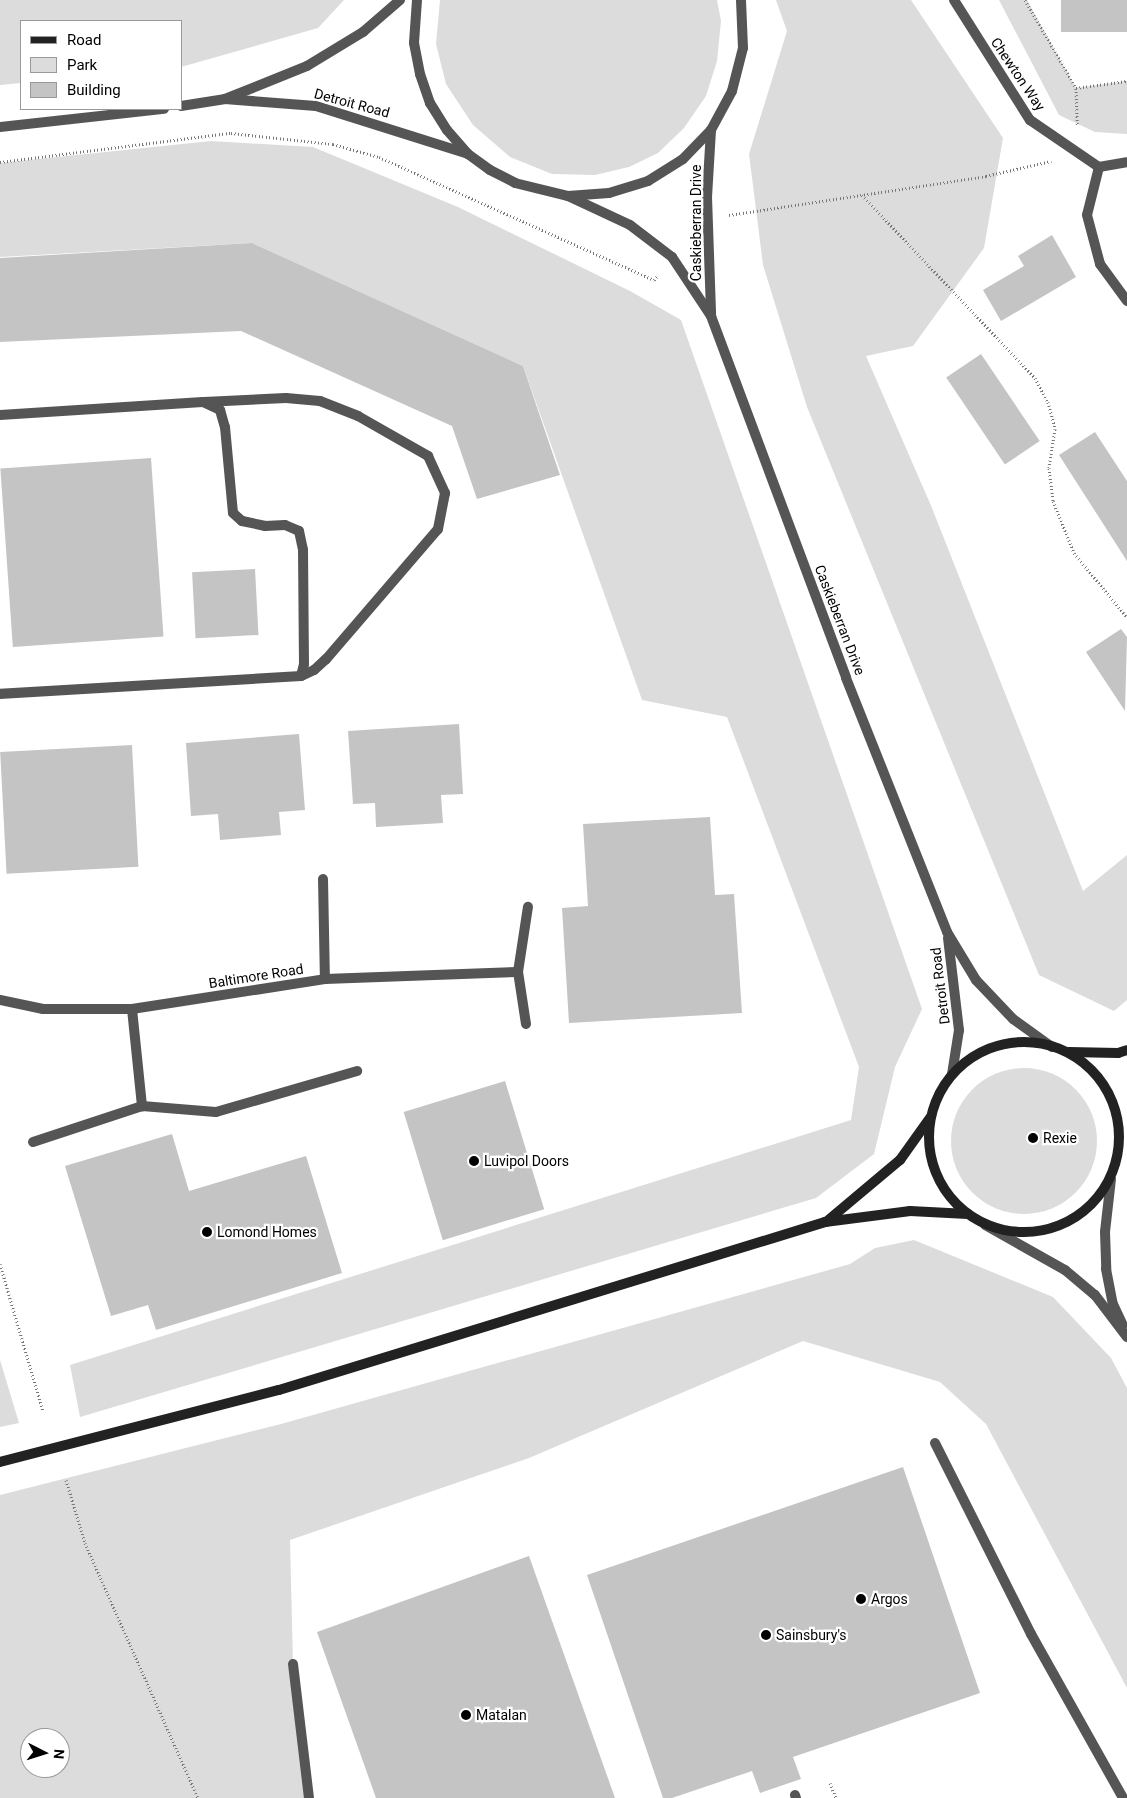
<!DOCTYPE html>
<style>
body{margin:0}
#map{position:relative;width:1127px;height:1798px;overflow:hidden;background:#fff;font-family:Roboto,sans-serif}
div>[style]{position:absolute}
.green>*{inset:0;background:#dcdcdc}
.round{border-radius:50%}
.building>*{inset:0;background:#c4c4c4;transform-origin:0 0}
.path>*{height:3px;margin-top:-1.5px;transform-origin:0;background:repeating-linear-gradient(90deg,#777 0 1px,transparent 0 3.5px)}
.service>*{height:10px;margin:-5px;padding:0 5px;transform-origin:5px;border-radius:5px;background:#555}
.minor>*{height:10px;margin:-5px;padding:0 5px;transform-origin:5px;border-radius:5px;background:#555}
.tertiary>*{height:10px;margin:-5px;padding:0 5px;transform-origin:5px;border-radius:5px;background:#555}
.secondary>*{height:10px;margin:-5px;padding:0 5px;transform-origin:5px;border-radius:5px;background:#222}
.secondary>.ring{margin:-5px;padding:0;box-sizing:content-box;background:none;border:10px solid #222;border-radius:50%}
.dots>*{width:14px;height:14px;translate:-50% -50%;box-sizing:border-box;border:2px solid #fff;border-radius:50%}
span{translate:-50% -50%;white-space:nowrap;text-align:center;line-height:1.15;-webkit-text-stroke:4.5px #fff;paint-order:stroke}
.street-label{font-size:14px;color:#000}
.poi-label{font-size:14px;color:#000}
.left{translate:0 -50%;text-align:left}
.legend{position:absolute;left:20px;top:20px;width:162px;height:90px;box-sizing:border-box;background:#fff;border:1px solid #999;margin:0;padding:6px 9px;list-style:none;font-size:15px;color:#000}
.legend li{display:flex;align-items:center;gap:10px;height:25px}
.legend b{width:25px;border:1px solid #999}
.north{position:absolute;left:20px;top:1728px;width:50px;height:50px;box-sizing:border-box;background:#fff;border:1px solid #999;border-radius:50%;rotate:95deg;font-size:14px;font-weight:700;line-height:20px;text-align:center;color:#000}
.north::after{content:'';display:block;margin:auto;width:18px;height:22px;background:#000;clip-path:polygon(50% 0,100% 100%,50% 72%,0 100%)}
</style>
<div id="map">
<div class="green">
<div style="clip-path:polygon(0 0,344px 0,318px 28px,181px 67px,181px 21px,21px 21px,21px 83px,0 85px)"></div>
<div style="clip-path:polygon(440px 0,717px 0,721px 21px,717px 61px,706px 96px,684px 128px,658px 153px,629px 167px,595px 175px,552px 174px,510px 157px,473px 125px,446px 84px,436px 44px)"></div>
<div style="clip-path:polygon(776px 0,911px 0,1003px 138px,984px 248px,913px 346px,866px 356px,932px 508px,1083px 891px,1127px 855px,1127px 1000px,1114px 1011px,1039px 975px,807px 407px,763px 265px,749px 154px,787px 31px)"></div>
<div style="clip-path:polygon(999px 0,1027px 0,1076px 88px,1127px 81px,1127px 134px,1095px 132px,1059px 115px)"></div>
<div style="clip-path:polygon(211px 141px,313px 147px,458px 207px,630px 291px,681px 320px,922px 1009px,895px 1067px,874px 1154px,816px 1198px,80px 1417px,70px 1365px,851px 1120px,859px 1067px,727px 717px,642px 700px,523px 366px,252px 243px,0 257px,0 163px)"></div>
<div class="round" style="left:951px;top:1068px;width:146px;height:146px"></div>
<div style="clip-path:polygon(evenodd,914px 1240px,1053px 1297px,1111px 1358px,1127px 1388px,1127px 1688px,986px 1424px,940px 1382px,803px 1341px,529px 1458px,290px 1540px,293px 1664px,310px 1798px,0 1798px,0 1495px,281px 1424px,850px 1264px,875px 1248px,914px 1240px,30px 1738px,60px 1738px,60px 1768px,30px 1768px,30px 1738px)"></div>
<div style="clip-path:polygon(0 1360px,19px 1423px,0 1427px)"></div>
</div>
<div class="building">
<div style="left:1127px;top:0;width:32px;height:66px;rotate:90deg"></div>
<div style="clip-path:polygon(1052px 235px,1076px 277px,1001px 321px,983px 290px,1024px 266px,1018px 256px)"></div>
<div style="clip-path:polygon(252px 243px,523px 366px,560px 475px,477px 499px,452px 426px,241px 331px,0 342px,0 258px)"></div>
<div style="left:981px;top:354px;width:105px;height:42px;rotate:56deg"></div>
<div style="clip-path:polygon(1095px 432px,1127px 481px,1127px 561px,1059px 455px)"></div>
<div style="left:151px;top:458px;width:179px;height:151px;rotate:86deg"></div>
<div style="left:255px;top:569px;width:66px;height:63px;rotate:87deg"></div>
<div style="clip-path:polygon(1121px 629px,1127px 637px,1125px 711px,1086px 652px)"></div>
<div style="clip-path:polygon(459px 724px,463px 794px,441px 795px,443px 823px,376px 827px,375px 803px,353px 804px,348px 731px)"></div>
<div style="clip-path:polygon(299px 734px,305px 810px,279px 812px,281px 835px,220px 840px,218px 814px,191px 816px,186px 743px)"></div>
<div style="left:132px;top:745px;width:122px;height:132px;rotate:87deg"></div>
<div style="clip-path:polygon(710px 817px,715px 895px,734px 894px,742px 1013px,569px 1023px,562px 908px,588px 906px,583px 824px)"></div>
<div style="left:505px;top:1081px;width:134px;height:106px;rotate:73deg"></div>
<div style="clip-path:polygon(172px 1134px,189px 1191px,306px 1156px,342px 1273px,156px 1330px,148px 1305px,111px 1316px,65px 1166px)"></div>
<div style="clip-path:polygon(903px 1467px,980px 1693px,793px 1757px,801px 1779px,760px 1793px,752px 1771px,672px 1798px,663px 1798px,587px 1575px)"></div>
<div style="clip-path:polygon(529px 1556px,615px 1798px,376px 1798px,317px 1632px)"></div>
</div>
<div class="path">
<div style="left:1025px;top:0;width:102px;rotate:59.9deg"></div>
<div style="left:1076px;top:88px;width:51px;rotate:-7.8deg"></div>
<div style="left:1076px;top:88px;width:37px;rotate:88deg"></div>
<div style="left:0;top:162px;width:233px;rotate:-7.2deg"></div>
<div style="left:231px;top:133px;width:103px;rotate:6.2deg"></div>
<div style="left:333px;top:144px;width:48px;rotate:15.8deg"></div>
<div style="left:379px;top:157px;width:301px;rotate:24.1deg"></div>
<div style="left:654px;top:280px;width:6px;rotate:-51deg"></div>
<div style="left:862px;top:195px;width:252px;rotate:46.6deg"></div>
<div style="left:1035px;top:378px;width:27px;rotate:62deg"></div>
<div style="left:1048px;top:402px;width:28px;rotate:75deg"></div>
<div style="left:1055px;top:429px;width:39px;rotate:99deg"></div>
<div style="left:1049px;top:468px;width:33px;rotate:83deg"></div>
<div style="left:1053px;top:501px;width:56px;rotate:68deg"></div>
<div style="left:1074px;top:553px;width:83px;rotate:50.4deg"></div>
<div style="left:729px;top:215px;width:260px;rotate:-8.6deg"></div>
<div style="left:986px;top:176px;width:67px;rotate:-13deg"></div>
<div style="left:0;top:1264px;width:153px;rotate:73.7deg"></div>
<div style="left:66px;top:1480px;width:66px;rotate:73.2deg"></div>
<div style="left:85px;top:1543px;width:279px;rotate:66.1deg"></div>
<div style="left:830px;top:1783px;width:16px;rotate:68deg"></div>
</div>
<div class="service">
<div style="left:204px;top:402px;width:82px;rotate:-2.8deg"></div>
<div style="left:286px;top:398px;width:34px;rotate:5deg"></div>
<div style="left:320px;top:401px;width:41px;rotate:21.5deg"></div>
<div style="left:358px;top:416px;width:81px;rotate:29.7deg"></div>
<div style="left:428px;top:456px;width:41px;rotate:65.3deg"></div>
<div style="left:445px;top:493px;width:37px;rotate:101deg"></div>
<div style="left:438px;top:529px;width:172px;rotate:130.7deg"></div>
<div style="left:326px;top:659px;width:16px;rotate:137deg"></div>
<div style="left:314px;top:670px;width:14px;rotate:155deg"></div>
<div style="left:0;top:415px;width:203px;rotate:-3.7deg"></div>
<div style="left:203px;top:402px;width:19px;rotate:25deg"></div>
<div style="left:220px;top:410px;width:18px;rotate:74deg"></div>
<div style="left:225px;top:427px;width:86px;rotate:84.7deg"></div>
<div style="left:233px;top:513px;width:12px;rotate:42deg"></div>
<div style="left:242px;top:521px;width:24px;rotate:12deg"></div>
<div style="left:265px;top:526px;width:20px;rotate:-3deg"></div>
<div style="left:285px;top:525px;width:15px;rotate:23deg"></div>
<div style="left:299px;top:531px;width:19px;rotate:78deg"></div>
<div style="left:303px;top:550px;width:114px;rotate:89.5deg"></div>
<div style="left:304px;top:664px;width:12px;rotate:104deg"></div>
<div style="left:301px;top:676px;width:302px;rotate:176.6deg"></div>
<div style="left:33px;top:1142px;width:115px;rotate:-18.3deg"></div>
<div style="left:142px;top:1106px;width:74px;rotate:4.6deg"></div>
<div style="left:216px;top:1112px;width:147px;rotate:-16.2deg"></div>
<div style="left:935px;top:1443px;width:214px;rotate:63.3deg"></div>
<div style="left:1031px;top:1634px;width:188px;rotate:60.7deg"></div>
<div style="left:293px;top:1664px;width:135px;rotate:83.2deg"></div>
</div>
<div class="minor">
<div style="left:954px;top:0;width:142px;rotate:57.7deg"></div>
<div style="left:1030px;top:120px;width:83px;rotate:34.3deg"></div>
<div style="left:225px;top:99px;width:91px;rotate:4.4deg"></div>
<div style="left:316px;top:106px;width:159px;rotate:17.5deg"></div>
<div style="left:181px;top:106px;width:45px;rotate:-9deg"></div>
<div style="left:225px;top:99px;width:88px;rotate:-21.9deg"></div>
<div style="left:307px;top:66px;width:66px;rotate:-31.3deg"></div>
<div style="left:363px;top:32px;width:49px;rotate:-40.9deg"></div>
<div style="left:0;top:127px;width:165px;rotate:-6.3deg"></div>
<div style="left:1099px;top:167px;width:49px;rotate:104deg"></div>
<div style="left:1087px;top:215px;width:51px;rotate:75.1deg"></div>
<div style="left:1100px;top:264px;width:46px;rotate:53.9deg"></div>
<div style="left:1099px;top:167px;width:28px;rotate:-10deg"></div>
<div style="left:323px;top:879px;width:100px;rotate:88.9deg"></div>
<div style="left:0;top:1000px;width:44px;rotate:11.8deg"></div>
<div style="left:43px;top:1009px;width:89px"></div>
<div style="left:132px;top:1009px;width:195px;rotate:-8.8deg"></div>
<div style="left:325px;top:979px;width:193px;rotate:-2.1deg"></div>
<div style="left:132px;top:1009px;width:98px;rotate:84.1deg"></div>
<div style="left:526px;top:1024px;width:53px;rotate:-98.7deg"></div>
<div style="left:518px;top:972px;width:66px;rotate:-81.3deg"></div>
<div style="left:795px;top:1795px;width:3px;rotate:72deg"></div>
</div>
<div class="tertiary">
<div style="left:417px;top:0;width:43px;rotate:94deg"></div>
<div style="left:414px;top:43px;width:32px;rotate:79deg"></div>
<div style="left:420px;top:74px;width:31px;rotate:71deg"></div>
<div style="left:430px;top:103px;width:32px;rotate:58deg"></div>
<div style="left:447px;top:130px;width:32px;rotate:49deg"></div>
<div style="left:468px;top:154px;width:27px;rotate:36deg"></div>
<div style="left:490px;top:170px;width:28px;rotate:27deg"></div>
<div style="left:515px;top:183px;width:55px;rotate:13.8deg"></div>
<div style="left:568px;top:196px;width:41px;rotate:-4.2deg"></div>
<div style="left:609px;top:193px;width:41px;rotate:-17.1deg"></div>
<div style="left:648px;top:181px;width:41px;rotate:-32.2deg"></div>
<div style="left:683px;top:159px;width:40px;rotate:-46deg"></div>
<div style="left:711px;top:130px;width:44px;rotate:-61.7deg"></div>
<div style="left:732px;top:91px;width:44px;rotate:-75.7deg"></div>
<div style="left:743px;top:48px;width:48px;rotate:-92.4deg"></div>
<div style="left:711px;top:130px;width:67px;rotate:93.4deg"></div>
<div style="left:707px;top:197px;width:117px;rotate:88deg"></div>
<div style="left:568px;top:196px;width:68px;rotate:25.1deg"></div>
<div style="left:630px;top:225px;width:53px;rotate:37.3deg"></div>
<div style="left:672px;top:257px;width:71px;rotate:56.5deg"></div>
<div style="left:711px;top:316px;width:386px;rotate:69.5deg"></div>
<div style="left:846px;top:678px;width:273px;rotate:68.3deg"></div>
<div style="left:947px;top:932px;width:56px;rotate:58.9deg"></div>
<div style="left:976px;top:980px;width:54px;rotate:46.5deg"></div>
<div style="left:1013px;top:1019px;width:48px;rotate:35.7deg"></div>
<div style="left:948px;top:938px;width:93px;rotate:83.2deg"></div>
<div style="left:959px;top:1030px;width:45px;rotate:99deg"></div>
<div style="left:1111px;top:1179px;width:53px;rotate:96.5deg"></div>
<div style="left:1105px;top:1232px;width:37px;rotate:88deg"></div>
<div style="left:1106px;top:1269px;width:36px;rotate:79deg"></div>
<div style="left:1113px;top:1304px;width:23px;rotate:65deg"></div>
<div style="left:985px;top:1225px;width:92px;rotate:29.4deg"></div>
<div style="left:1065px;top:1270px;width:39px;rotate:40deg"></div>
<div style="left:1095px;top:1295px;width:53px;rotate:52.7deg"></div>
</div>
<div class="secondary">
<div class="ring" style="left:929px;top:1042px;width:180px;height:180px"></div>
<div style="left:1069px;top:1052px;width:49px;rotate:1.2deg"></div>
<div style="left:1118px;top:1053px;width:9px;rotate:-18deg"></div>
<div style="left:826px;top:1222px;width:97px;rotate:-40deg"></div>
<div style="left:900px;top:1160px;width:52px;rotate:-54.5deg"></div>
<div style="left:0;top:1462px;width:288px;rotate:-14.5deg"></div>
<div style="left:279px;top:1390px;width:571px;rotate:-17.1deg"></div>
<div style="left:825px;top:1222px;width:86px;rotate:-7.4deg"></div>
<div style="left:910px;top:1211px;width:58px;rotate:3deg"></div>
</div>
<div class="dots">
<div style="left:1033px;top:1138px;background:#000"></div>
<div style="left:474px;top:1161px;background:#000"></div>
<div style="left:207px;top:1232px;background:#000"></div>
<div style="left:861px;top:1599px;background:#000"></div>
<div style="left:766px;top:1635px;background:#000"></div>
<div style="left:466px;top:1715px;background:#000"></div>
</div>
<div class="street-label">
<span style="left:1018px;top:74px;rotate:56deg">Chewton Way</span>
<span style="left:352px;top:103px;rotate:15deg">Detroit Road</span>
<span style="left:696px;top:223px;rotate:-90deg">Caskieberran Drive</span>
<span style="left:840px;top:620px;rotate:69deg">Caskieberran Drive</span>
<span style="left:256px;top:976px;rotate:-9deg">Baltimore Road</span>
<span style="left:940px;top:986px;rotate:-97deg">Detroit Road</span>
</div>
<div class="poi-label">
<span class="left" style="left:1043px;top:1138px">Rexie</span>
<span class="left" style="left:484px;top:1161px">Luvipol Doors</span>
<span class="left" style="left:217px;top:1232px">Lomond Homes</span>
<span class="left" style="left:871px;top:1599px">Argos</span>
<span class="left" style="left:776px;top:1635px">Sainsbury's</span>
<span class="left" style="left:476px;top:1715px">Matalan</span>
</div>
<ul class="legend">
<li><b style="height:6px;background:#222"></b>Road</li>
<li><b style="height:14px;background:#dcdcdc"></b>Park</li>
<li><b style="height:14px;background:#c4c4c4"></b>Building</li>
</ul>
<div class="north">N</div>
</div>
